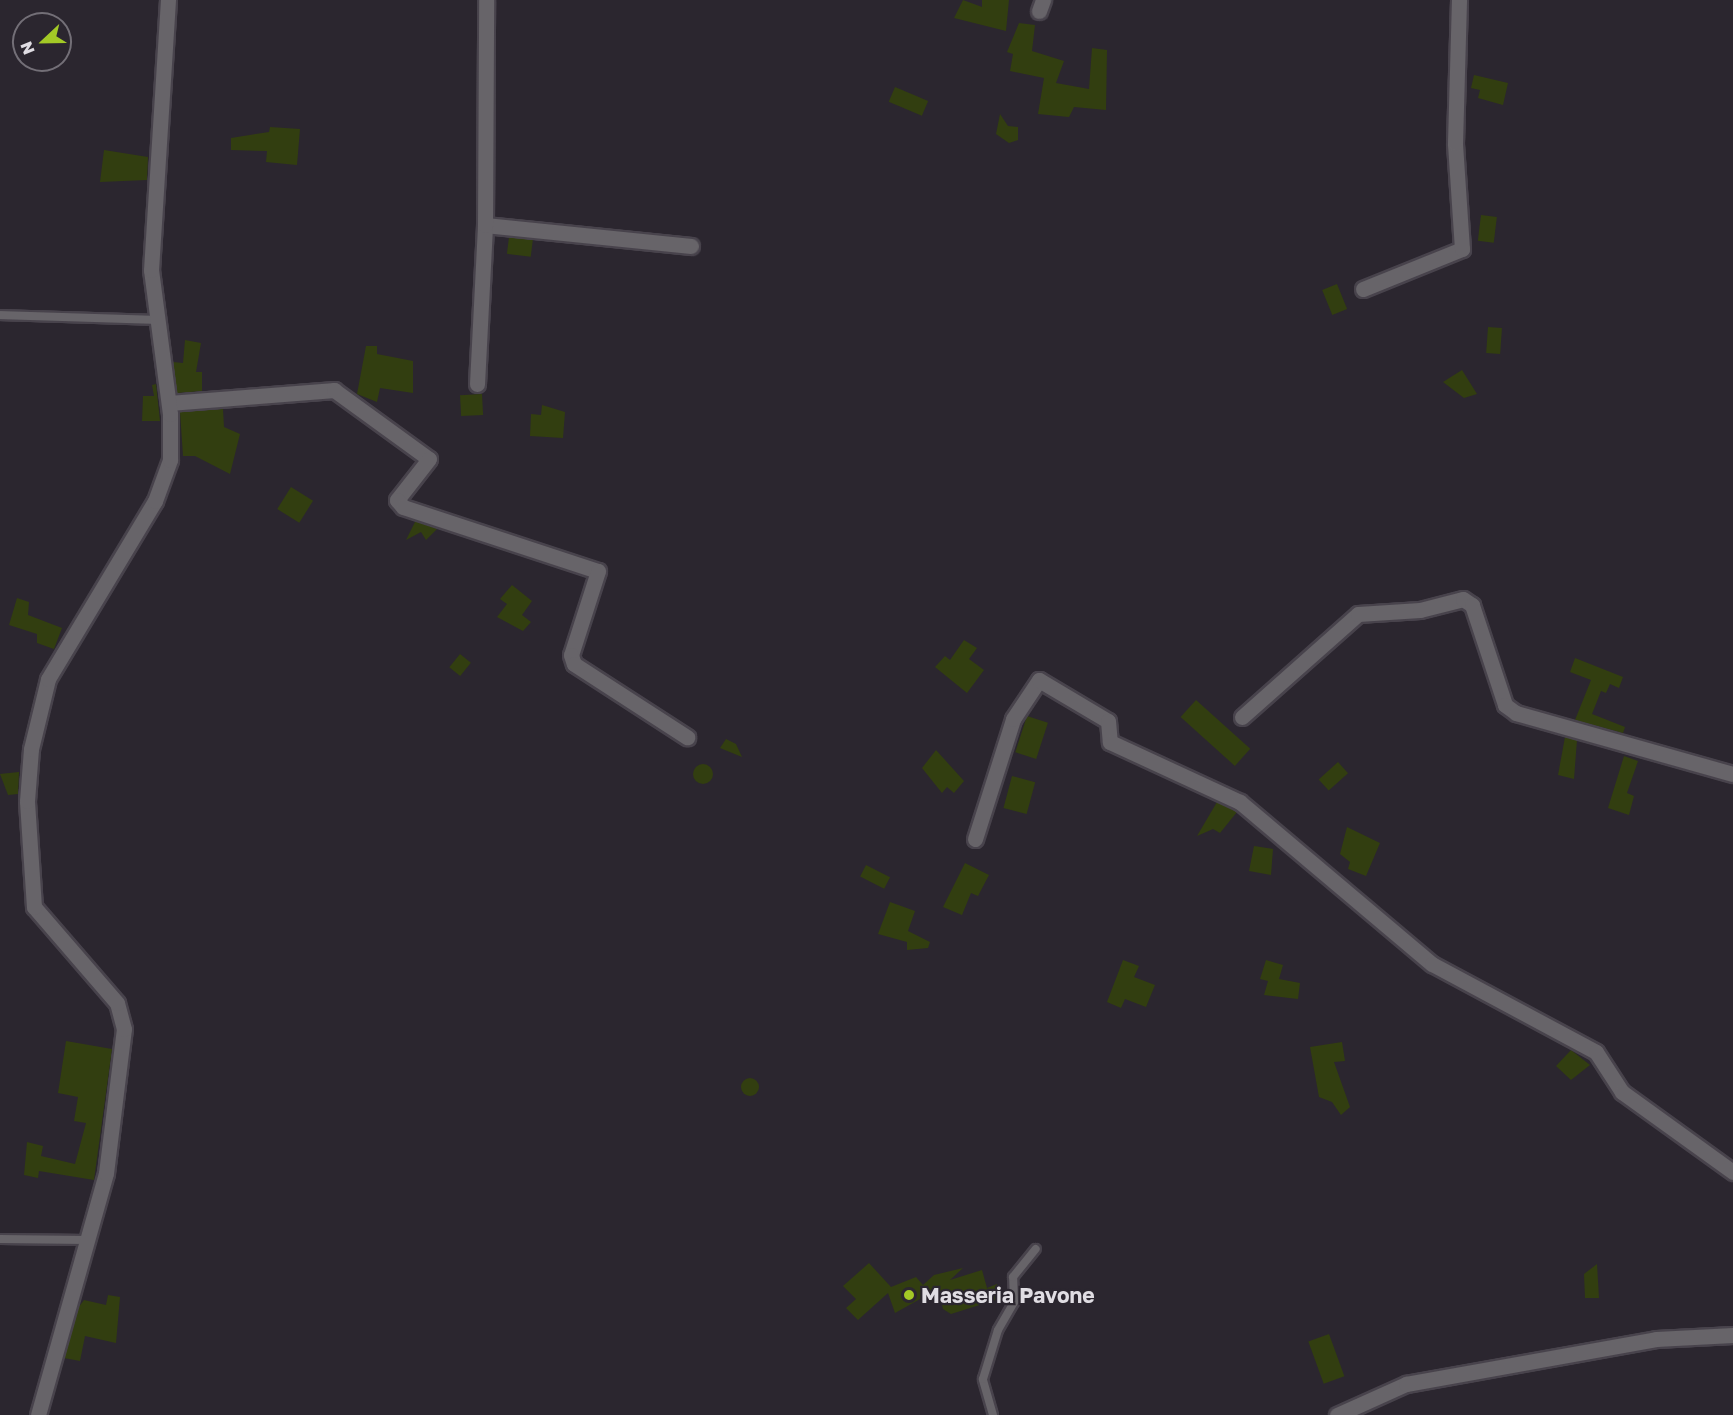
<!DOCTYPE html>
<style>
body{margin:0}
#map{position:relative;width:1733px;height:1415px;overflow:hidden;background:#2b262f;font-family:"Golos Text",sans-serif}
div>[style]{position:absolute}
.building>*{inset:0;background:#323e10;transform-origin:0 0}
.round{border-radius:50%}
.roads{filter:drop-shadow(2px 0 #48434c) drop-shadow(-2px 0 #48434c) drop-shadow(0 2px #48434c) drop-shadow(0 -2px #48434c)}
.service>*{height:8px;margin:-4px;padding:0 4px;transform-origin:4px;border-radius:4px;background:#676469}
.minor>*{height:15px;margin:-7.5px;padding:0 7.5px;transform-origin:7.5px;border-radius:7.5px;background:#676469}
.dots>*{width:16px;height:16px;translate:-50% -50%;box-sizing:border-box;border:3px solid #2b262f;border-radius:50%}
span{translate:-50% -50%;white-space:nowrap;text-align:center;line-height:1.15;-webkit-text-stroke:4.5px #2b262f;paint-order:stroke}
.poi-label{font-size:21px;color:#e0dde3;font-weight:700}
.left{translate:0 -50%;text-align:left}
.north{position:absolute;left:12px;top:12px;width:60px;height:60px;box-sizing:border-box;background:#2b262f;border:2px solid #736f77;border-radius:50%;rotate:248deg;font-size:16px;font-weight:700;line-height:24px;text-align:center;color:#e0dde3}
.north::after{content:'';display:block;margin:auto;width:21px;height:27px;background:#a3c926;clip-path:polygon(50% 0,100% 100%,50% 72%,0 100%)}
</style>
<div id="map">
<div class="building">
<div style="clip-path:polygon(963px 0,982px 7px,982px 0,1009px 0,1006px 31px,954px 18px)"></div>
<div style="clip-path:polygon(1019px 23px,1035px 25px,1032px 51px,1064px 61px,1056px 83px,1089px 89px,1092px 48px,1107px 50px,1106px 110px,1074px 107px,1069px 117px,1038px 114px,1044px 78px,1010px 71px,1013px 54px,1007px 52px)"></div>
<div style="clip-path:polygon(1474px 75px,1508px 83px,1503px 105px,1478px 98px,1480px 90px,1471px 88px)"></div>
<div style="left:895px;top:87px;width:36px;height:16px;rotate:23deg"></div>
<div style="clip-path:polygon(1000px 114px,1008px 126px,1018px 127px,1018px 140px,1009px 143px,996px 134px)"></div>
<div style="clip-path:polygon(270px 127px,300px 129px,297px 165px,266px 162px,267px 151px,231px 150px,231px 138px,269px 132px)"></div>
<div style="clip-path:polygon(104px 150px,148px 157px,147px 180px,100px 182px)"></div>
<div style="left:1481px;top:215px;width:16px;height:26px;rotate:7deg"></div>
<div style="left:509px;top:237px;width:24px;height:17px;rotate:7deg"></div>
<div style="left:1337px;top:284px;width:27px;height:16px;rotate:68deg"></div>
<div style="left:1488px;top:327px;width:14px;height:26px;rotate:4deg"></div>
<div style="clip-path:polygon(185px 340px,201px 343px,196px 372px,202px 372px,202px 391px,177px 393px,173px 362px,183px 363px)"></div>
<div style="clip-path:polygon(366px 346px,377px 346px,377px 354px,413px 361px,413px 393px,380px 388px,377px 402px,357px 394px)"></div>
<div style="clip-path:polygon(1462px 370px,1477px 394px,1464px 398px,1443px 382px)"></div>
<div style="clip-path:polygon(156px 384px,160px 421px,142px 421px,143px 396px,154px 396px,152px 385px)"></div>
<div style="left:482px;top:394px;width:21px;height:22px;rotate:87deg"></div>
<div style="clip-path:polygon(542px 405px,565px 412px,563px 438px,530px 436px,531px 414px,541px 415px)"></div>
<div style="clip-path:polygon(223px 409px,224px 427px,240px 434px,230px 474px,195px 456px,183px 456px,180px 412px)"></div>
<div style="left:291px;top:487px;width:26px;height:26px;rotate:32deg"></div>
<div style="clip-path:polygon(415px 522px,415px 521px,437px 529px,426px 540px,421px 532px,406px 540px)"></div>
<div style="clip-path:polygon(512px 585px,532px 601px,522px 615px,531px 622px,523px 631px,497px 617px,507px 604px,500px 599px)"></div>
<div style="clip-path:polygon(17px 598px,29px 602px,28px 615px,62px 628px,54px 649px,37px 643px,37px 634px,9px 625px)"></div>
<div style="clip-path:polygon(964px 640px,977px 648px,969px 659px,984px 670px,967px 693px,935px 667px,945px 656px,950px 660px)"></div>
<div style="left:460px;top:654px;width:14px;height:17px;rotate:39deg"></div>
<div style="clip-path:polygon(1575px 658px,1623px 677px,1619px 688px,1610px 684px,1606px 693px,1601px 691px,1592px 714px,1625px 727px,1623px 733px,1575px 720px,1591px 680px,1570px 672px)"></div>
<div style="left:1196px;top:700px;width:73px;height:23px;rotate:42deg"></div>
<div style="left:1027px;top:716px;width:22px;height:38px;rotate:18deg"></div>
<div style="clip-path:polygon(1565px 737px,1577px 740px,1574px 779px,1558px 775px)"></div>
<div style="clip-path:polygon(726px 739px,736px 744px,742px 757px,720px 748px)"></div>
<div style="clip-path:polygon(936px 750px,964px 781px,954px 793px,947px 787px,942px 793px,922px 768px)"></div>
<div style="clip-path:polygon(1624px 756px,1638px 761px,1627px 793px,1634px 796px,1629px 815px,1608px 808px)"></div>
<div style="left:1338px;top:762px;width:15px;height:26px;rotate:48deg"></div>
<div class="round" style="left:693px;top:764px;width:20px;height:20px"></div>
<div style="clip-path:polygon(19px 772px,18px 794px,8px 795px,0 774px)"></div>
<div style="left:1012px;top:776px;width:24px;height:33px;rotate:15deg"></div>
<div style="clip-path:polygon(1217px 802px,1237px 812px,1220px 833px,1213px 829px,1197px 836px)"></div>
<div style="clip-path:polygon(1347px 827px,1380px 843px,1366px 876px,1348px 869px,1350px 862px,1340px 854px)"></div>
<div style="clip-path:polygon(1254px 846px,1273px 849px,1271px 875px,1249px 871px)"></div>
<div style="clip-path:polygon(965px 863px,989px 875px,978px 896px,971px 893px,962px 915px,943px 907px)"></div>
<div style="left:866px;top:865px;width:27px;height:13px;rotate:27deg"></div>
<div style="clip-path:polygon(890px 902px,915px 911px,908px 931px,930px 942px,928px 948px,907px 950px,907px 942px,878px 934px)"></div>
<div style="clip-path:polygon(1123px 960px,1139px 966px,1134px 977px,1155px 985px,1146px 1007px,1125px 999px,1121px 1008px,1107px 1002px)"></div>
<div style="clip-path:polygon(1266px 960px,1283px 965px,1279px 979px,1300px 983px,1298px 999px,1264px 995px,1268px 981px,1260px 979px)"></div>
<div style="clip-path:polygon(66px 1041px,112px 1049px,94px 1180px,39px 1171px,38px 1178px,24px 1175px,27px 1142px,43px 1146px,41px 1156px,75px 1164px,86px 1123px,74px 1121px,78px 1097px,58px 1093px)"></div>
<div style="clip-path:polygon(1342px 1042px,1345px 1061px,1334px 1062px,1350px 1107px,1341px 1115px,1332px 1102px,1319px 1097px,1310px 1047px)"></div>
<div style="clip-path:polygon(1571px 1050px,1590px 1065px,1571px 1080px,1556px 1066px)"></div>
<div class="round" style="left:741px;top:1078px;width:18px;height:18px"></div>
<div style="clip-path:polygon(869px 1263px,891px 1287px,916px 1277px,923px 1285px,934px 1275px,963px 1268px,950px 1280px,982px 1270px,987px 1288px,997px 1284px,1002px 1298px,951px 1314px,943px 1309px,938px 1289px,895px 1313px,888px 1293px,858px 1320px,846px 1308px,856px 1299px,843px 1286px)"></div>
<div style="clip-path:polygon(1597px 1264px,1599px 1298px,1585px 1298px,1584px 1274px)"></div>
<div style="clip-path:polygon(108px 1295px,120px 1297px,116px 1343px,85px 1336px,80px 1361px,64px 1358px,78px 1308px,84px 1300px,106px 1305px)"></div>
<div style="left:1329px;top:1334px;width:45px;height:22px;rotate:70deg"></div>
</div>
<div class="roads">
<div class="service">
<div style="left:0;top:315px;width:155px;rotate:1.8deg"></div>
<div style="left:0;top:1239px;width:86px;rotate:0.7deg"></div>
<div style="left:993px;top:1415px;width:37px;rotate:-106deg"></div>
<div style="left:983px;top:1379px;width:51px;rotate:-73deg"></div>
<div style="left:998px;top:1330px;width:32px;rotate:-60deg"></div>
<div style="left:1014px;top:1302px;width:25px;rotate:-92deg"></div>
<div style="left:1013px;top:1277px;width:36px;rotate:-51deg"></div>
</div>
<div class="minor">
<div style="left:1039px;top:11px;width:12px;rotate:-70deg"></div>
<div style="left:485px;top:225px;width:207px;rotate:5.8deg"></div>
<div style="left:1363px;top:289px;width:107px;rotate:-22deg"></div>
<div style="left:1462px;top:249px;width:106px;rotate:-93.8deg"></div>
<div style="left:1455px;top:143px;width:143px;rotate:-88.4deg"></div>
<div style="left:477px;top:384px;width:159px;rotate:-87.1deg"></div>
<div style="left:485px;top:225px;width:225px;rotate:-89.7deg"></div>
<div style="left:169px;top:403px;width:166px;rotate:-4.5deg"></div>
<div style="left:334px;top:390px;width:117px;rotate:36deg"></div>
<div style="left:429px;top:459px;width:52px;rotate:128deg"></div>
<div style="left:397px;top:500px;width:9px;rotate:49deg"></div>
<div style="left:403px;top:507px;width:205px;rotate:18.2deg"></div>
<div style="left:598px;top:571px;width:88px;rotate:107.8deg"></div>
<div style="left:571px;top:655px;width:9px;rotate:72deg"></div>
<div style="left:574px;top:664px;width:135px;rotate:32.9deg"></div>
<div style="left:1242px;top:717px;width:155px;rotate:-41.6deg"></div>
<div style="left:1358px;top:614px;width:62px;rotate:-3.7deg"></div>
<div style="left:1420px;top:610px;width:44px;rotate:-14.3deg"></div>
<div style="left:1463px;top:599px;width:11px;rotate:34deg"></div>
<div style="left:1472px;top:605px;width:105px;rotate:71.7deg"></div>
<div style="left:1505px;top:705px;width:14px;rotate:36deg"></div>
<div style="left:1516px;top:713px;width:225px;rotate:15.7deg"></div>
<div style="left:975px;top:839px;width:126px;rotate:-72.4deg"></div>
<div style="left:1013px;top:719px;width:47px;rotate:-56.3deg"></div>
<div style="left:1039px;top:680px;width:80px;rotate:30.7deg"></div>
<div style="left:1108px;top:721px;width:21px;rotate:85deg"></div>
<div style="left:1110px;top:742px;width:143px;rotate:24.8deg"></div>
<div style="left:1240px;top:802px;width:251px;rotate:40.2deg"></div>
<div style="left:1432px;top:964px;width:186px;rotate:28.2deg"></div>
<div style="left:1596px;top:1052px;width:48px;rotate:57deg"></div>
<div style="left:1622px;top:1092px;width:137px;rotate:35.8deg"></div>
<div style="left:38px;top:1415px;width:251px;rotate:-74.3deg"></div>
<div style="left:106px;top:1173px;width:145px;rotate:-82.9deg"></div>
<div style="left:124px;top:1029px;width:27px;rotate:-105deg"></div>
<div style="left:117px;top:1003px;width:127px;rotate:-130.8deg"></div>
<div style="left:34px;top:907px;width:106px;rotate:-93.8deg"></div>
<div style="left:27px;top:801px;width:52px;rotate:-85.6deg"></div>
<div style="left:31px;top:749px;width:72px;rotate:-76.3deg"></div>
<div style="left:48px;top:679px;width:208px;rotate:-59deg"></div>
<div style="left:155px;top:501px;width:44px;rotate:-69.9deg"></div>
<div style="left:170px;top:460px;width:46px;rotate:-90deg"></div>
<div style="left:170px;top:414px;width:145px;rotate:-97.5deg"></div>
<div style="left:151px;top:270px;width:271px;rotate:-86.4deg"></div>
<div style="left:1337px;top:1415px;width:76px;rotate:-24.2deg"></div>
<div style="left:1406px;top:1384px;width:254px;rotate:-10.2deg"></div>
<div style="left:1656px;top:1339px;width:77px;rotate:-3deg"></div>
</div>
</div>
<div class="dots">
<div style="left:909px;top:1295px;background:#a3c926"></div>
</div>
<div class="poi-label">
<span class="left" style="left:921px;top:1295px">Masseria Pavone</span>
</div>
<div class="north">N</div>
</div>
